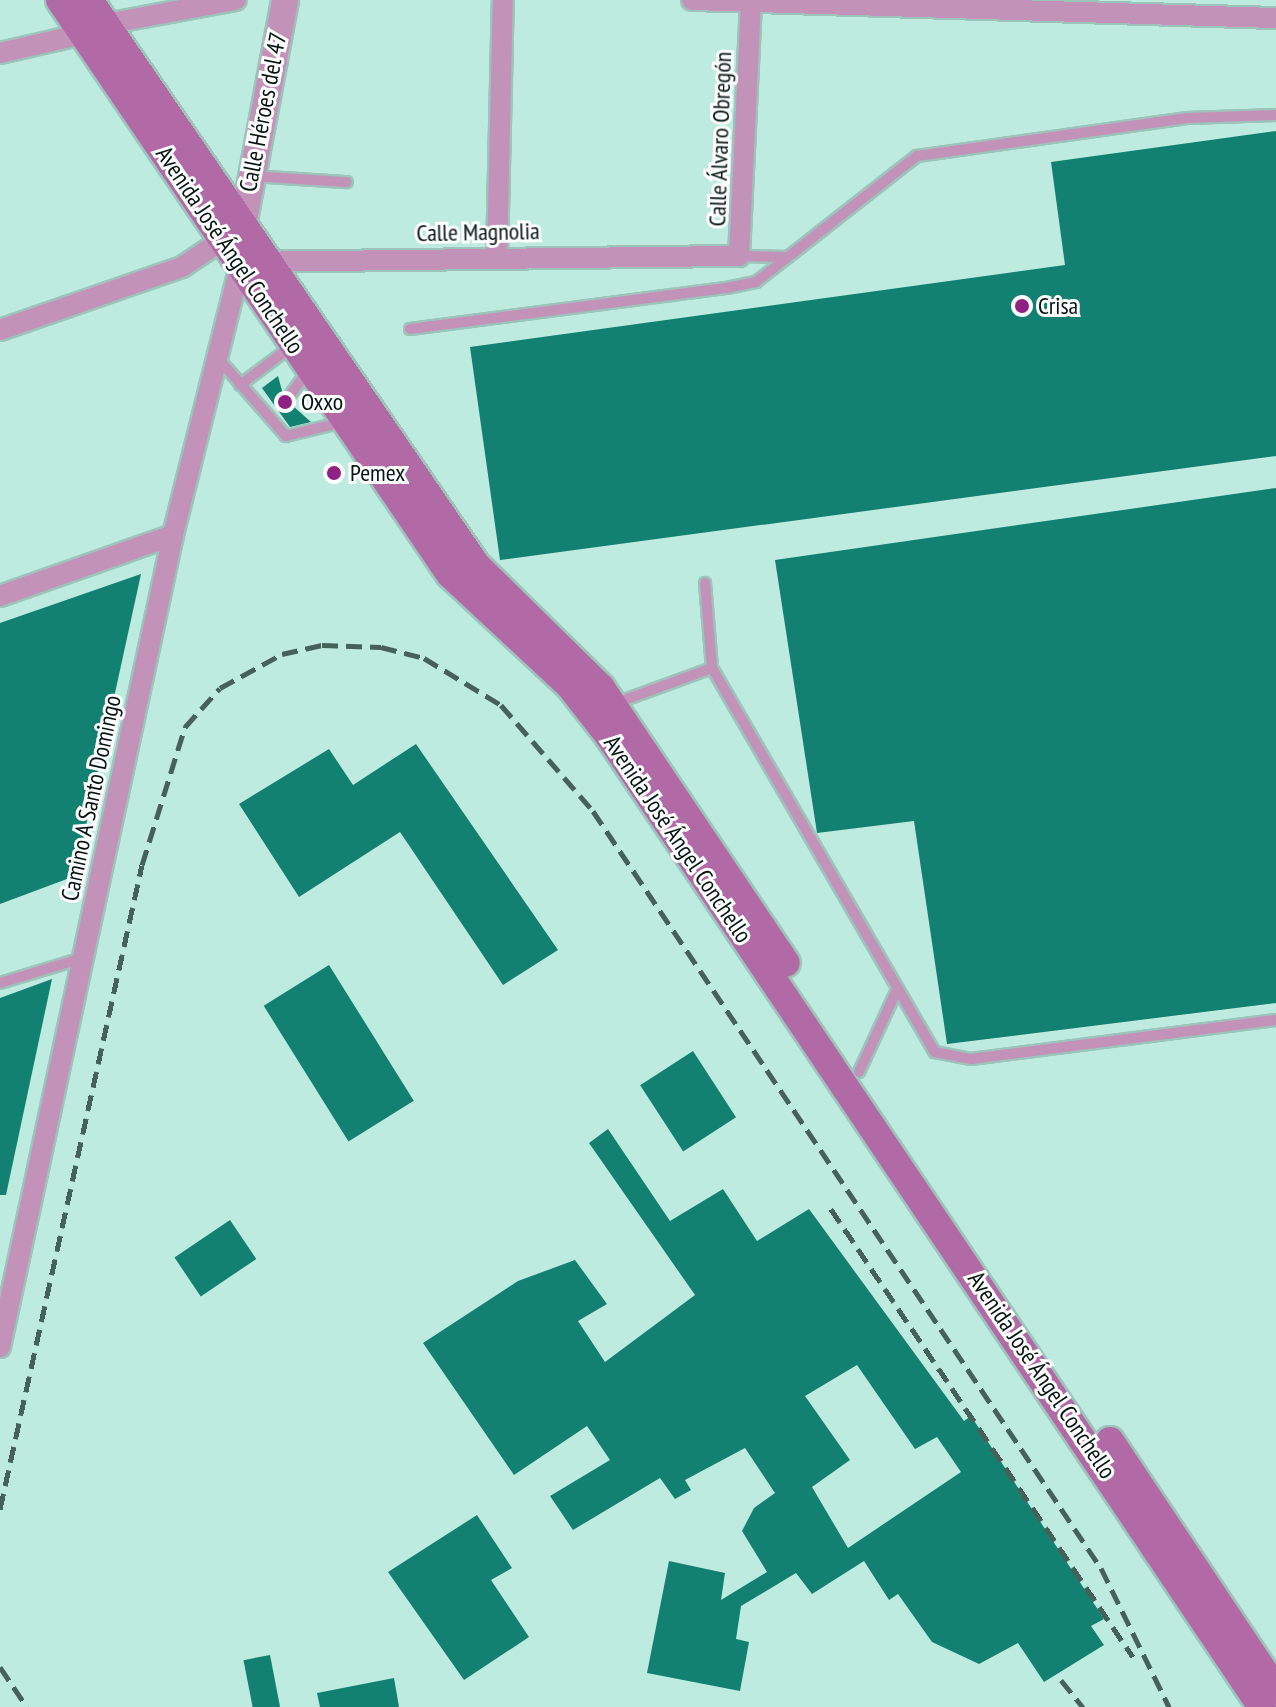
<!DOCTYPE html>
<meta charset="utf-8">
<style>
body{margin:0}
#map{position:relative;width:1276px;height:1707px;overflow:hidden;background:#beebe0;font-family:"PT Sans Narrow",sans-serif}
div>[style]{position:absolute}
.building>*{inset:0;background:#128171;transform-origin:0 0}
.roads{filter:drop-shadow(2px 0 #9dc4bb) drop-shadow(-2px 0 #9dc4bb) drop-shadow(0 2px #9dc4bb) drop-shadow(0 -2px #9dc4bb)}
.service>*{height:10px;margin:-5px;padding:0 5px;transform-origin:5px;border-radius:5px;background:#c392b9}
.minor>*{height:20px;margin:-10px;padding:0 10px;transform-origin:10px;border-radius:10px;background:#c392b9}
.tertiary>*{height:26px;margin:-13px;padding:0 13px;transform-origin:13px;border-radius:13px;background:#c392b9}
.secondary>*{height:28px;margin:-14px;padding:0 14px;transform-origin:14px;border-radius:14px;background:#b26aa6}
.rail>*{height:5px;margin-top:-2.5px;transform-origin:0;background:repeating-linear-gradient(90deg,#46605a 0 16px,transparent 0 24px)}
.dots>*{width:22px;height:22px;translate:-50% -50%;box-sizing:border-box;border:4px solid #fff;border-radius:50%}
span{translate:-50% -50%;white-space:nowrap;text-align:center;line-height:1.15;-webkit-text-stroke:6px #fff;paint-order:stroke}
.street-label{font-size:24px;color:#041411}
.poi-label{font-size:24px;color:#041411}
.left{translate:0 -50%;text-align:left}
</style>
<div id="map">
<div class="building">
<div style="clip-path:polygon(1276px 131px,1276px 456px,500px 560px,470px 347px,1065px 265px,1051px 162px)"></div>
<div style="clip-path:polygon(278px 376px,284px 398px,311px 422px,290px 427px,262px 388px)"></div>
<div style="clip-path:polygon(1276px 488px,1276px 1003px,947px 1044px,914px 821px,817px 833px,775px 560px)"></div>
<div style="clip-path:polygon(141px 574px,75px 876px,0 904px,0 623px)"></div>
<div style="clip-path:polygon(416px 744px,558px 950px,503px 985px,400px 832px,299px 897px,239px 804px,329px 749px,353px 785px)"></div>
<div style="left:329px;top:965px;width:160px;height:77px;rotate:58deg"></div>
<div style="clip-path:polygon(52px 979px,6px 1195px,0 1195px,0 998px)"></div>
<div style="left:693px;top:1051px;width:79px;height:63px;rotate:57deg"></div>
<div style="clip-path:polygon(evenodd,608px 1129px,670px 1221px,723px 1189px,757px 1241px,809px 1209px,964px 1421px,971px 1416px,1104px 1619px,1091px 1626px,1104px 1645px,1044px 1682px,1018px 1643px,979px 1664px,932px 1642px,898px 1594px,889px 1600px,864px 1561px,812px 1594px,796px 1573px,741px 1606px,736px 1639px,749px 1642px,740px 1691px,647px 1673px,669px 1561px,725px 1573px,721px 1600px,767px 1572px,742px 1531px,754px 1508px,775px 1493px,745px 1448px,685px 1480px,691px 1490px,675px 1499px,660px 1478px,573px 1530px,550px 1496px,610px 1460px,587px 1426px,514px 1475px,423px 1343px,518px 1281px,575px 1260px,607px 1304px,578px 1321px,605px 1362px,695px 1295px,589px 1143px,608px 1129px,857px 1365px,915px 1449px,937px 1437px,961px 1472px,848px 1548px,812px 1487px,850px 1460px,805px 1396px,857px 1365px)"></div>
<div style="left:230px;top:1220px;width:47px;height:67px;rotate:56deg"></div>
<div style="clip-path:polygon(477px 1515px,512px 1568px,491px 1580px,529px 1637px,464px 1680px,388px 1572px)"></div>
<div style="left:270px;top:1655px;width:53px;height:27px;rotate:79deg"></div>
<div style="clip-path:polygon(394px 1678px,399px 1707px,320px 1707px,317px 1693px)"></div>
</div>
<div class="roads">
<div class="service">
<div style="left:253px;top:176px;width:94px;rotate:3.7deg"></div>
<div style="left:739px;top:256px;width:49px;rotate:1.2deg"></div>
<div style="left:788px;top:257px;width:164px;rotate:-38.1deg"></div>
<div style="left:917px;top:156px;width:273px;rotate:-8deg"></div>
<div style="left:1187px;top:118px;width:89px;rotate:-1.9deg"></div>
<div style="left:410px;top:329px;width:320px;rotate:-7.4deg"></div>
<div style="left:727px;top:288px;width:30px;rotate:-12deg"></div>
<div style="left:756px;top:282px;width:41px;rotate:-38deg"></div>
<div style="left:217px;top:357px;width:105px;rotate:48.9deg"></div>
<div style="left:286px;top:436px;width:59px;rotate:-13.8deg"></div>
<div style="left:240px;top:385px;width:65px;rotate:-36.9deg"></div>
<div style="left:291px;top:394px;width:29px;rotate:-54deg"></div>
<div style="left:705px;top:583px;width:85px;rotate:85.3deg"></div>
<div style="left:712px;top:668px;width:444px;rotate:59.9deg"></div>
<div style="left:935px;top:1052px;width:37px;rotate:11deg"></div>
<div style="left:971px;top:1059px;width:307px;rotate:-7.3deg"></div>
<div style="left:616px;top:703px;width:102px;rotate:-20deg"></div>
<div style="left:0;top:983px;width:87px;rotate:-16.8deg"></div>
<div style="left:859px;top:1072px;width:88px;rotate:-65.2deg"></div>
</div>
<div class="minor">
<div style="left:692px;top:0;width:584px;rotate:1.77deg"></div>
<div style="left:106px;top:24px;width:132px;rotate:-10.5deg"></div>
<div style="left:0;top:53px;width:85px;rotate:-12.9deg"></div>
<div style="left:497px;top:257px;width:257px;rotate:-88.7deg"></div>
<div style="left:0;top:330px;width:193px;rotate:-19.1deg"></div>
<div style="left:182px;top:267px;width:61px;rotate:-33.7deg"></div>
<div style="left:0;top:596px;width:183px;rotate:-19.4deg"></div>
<div style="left:0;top:1347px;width:830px;rotate:-77.97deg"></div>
<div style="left:173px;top:535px;width:281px;rotate:-76deg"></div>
<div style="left:241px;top:262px;width:498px;rotate:-0.7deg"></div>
<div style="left:739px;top:256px;width:256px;rotate:-87.3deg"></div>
</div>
<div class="tertiary">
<div style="left:241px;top:236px;width:240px;rotate:-79.4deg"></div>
</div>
<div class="secondary">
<div style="left:60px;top:0;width:694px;rotate:55.81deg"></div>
<div style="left:450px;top:574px;width:164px;rotate:43deg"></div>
<div style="left:570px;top:686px;width:63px;rotate:52deg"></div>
<div style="left:609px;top:736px;width:1170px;rotate:56.08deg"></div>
<div style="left:89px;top:0;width:685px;rotate:55.59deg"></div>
<div style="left:476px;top:565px;width:175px;rotate:44.5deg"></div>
<div style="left:601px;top:688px;width:331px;rotate:56.1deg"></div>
<div style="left:1110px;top:1441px;width:299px;rotate:56.3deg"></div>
</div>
</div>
<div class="rail">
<div style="left:831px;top:1209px;width:540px;rotate:56.02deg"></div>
<div style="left:0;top:1509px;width:659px;rotate:-77.57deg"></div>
<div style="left:142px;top:865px;width:145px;rotate:-72.7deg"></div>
<div style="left:185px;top:727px;width:52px;rotate:-48.1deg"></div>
<div style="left:220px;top:688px;width:71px;rotate:-28.7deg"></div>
<div style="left:282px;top:654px;width:41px;rotate:-12.7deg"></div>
<div style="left:322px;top:645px;width:59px;rotate:1.9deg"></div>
<div style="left:381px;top:647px;width:44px;rotate:14.3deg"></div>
<div style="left:424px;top:658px;width:90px;rotate:31.4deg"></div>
<div style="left:501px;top:705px;width:140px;rotate:49deg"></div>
<div style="left:593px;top:811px;width:912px;rotate:56.14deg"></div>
<div style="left:1101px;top:1568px;width:155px;rotate:63.9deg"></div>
<div style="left:0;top:1667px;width:48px;rotate:56deg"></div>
<div style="left:1061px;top:1680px;width:35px;rotate:51deg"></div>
</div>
<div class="dots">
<div style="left:1022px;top:306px;background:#902182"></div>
<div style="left:285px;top:402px;background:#902182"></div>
<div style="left:334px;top:473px;background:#902182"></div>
</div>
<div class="street-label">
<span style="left:263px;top:112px;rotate:-79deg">Calle Héroes del 47</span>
<span style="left:720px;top:139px;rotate:-88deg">Calle Álvaro Obregón</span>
<span style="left:478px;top:232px;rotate:-1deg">Calle Magnolia</span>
<span style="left:230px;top:250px;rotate:56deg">Avenida José Ángel Conchello</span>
<span style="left:91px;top:798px;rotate:-78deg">Camino A Santo Domingo</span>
<span style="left:678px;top:839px;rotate:56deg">Avenida José Ángel Conchello</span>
<span style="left:1042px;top:1375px;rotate:56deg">Avenida José Ángel Conchello</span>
</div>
<div class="poi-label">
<span class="left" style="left:1038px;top:306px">Crisa</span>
<span class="left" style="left:301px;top:402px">Oxxo</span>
<span class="left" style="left:350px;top:473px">Pemex</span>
</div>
</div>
